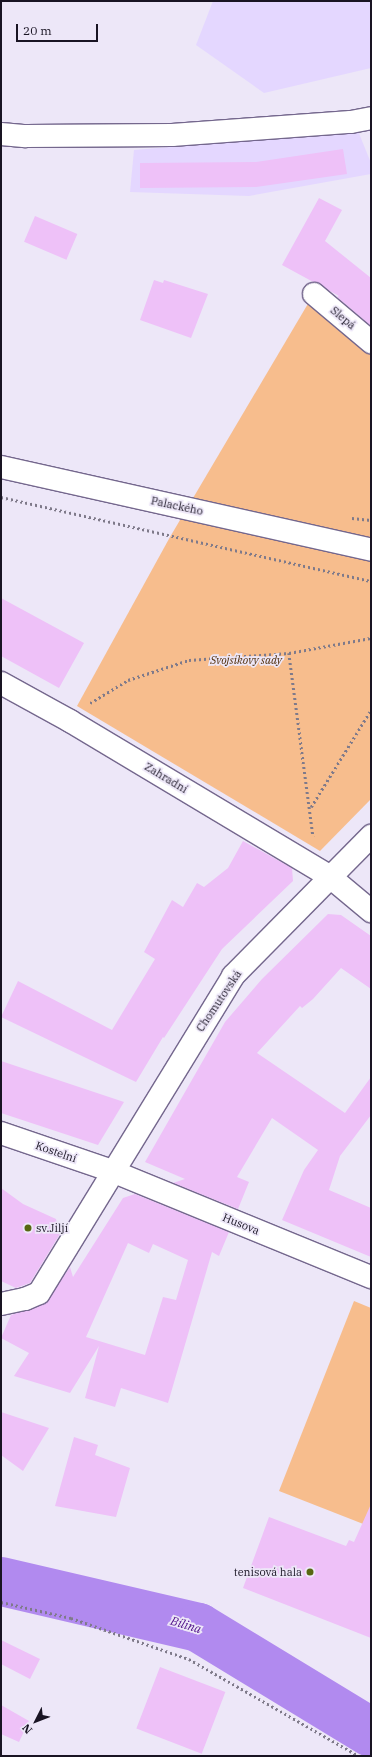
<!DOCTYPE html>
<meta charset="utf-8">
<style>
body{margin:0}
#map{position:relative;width:372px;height:1757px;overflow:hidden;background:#ede7f8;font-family:"IBM Plex Serif",serif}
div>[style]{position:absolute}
.built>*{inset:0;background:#e4d7ff}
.green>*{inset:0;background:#f7bd8d}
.river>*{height:49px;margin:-24.5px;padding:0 24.5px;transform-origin:24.5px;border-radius:24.5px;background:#b18aef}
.building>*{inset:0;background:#eec1f8;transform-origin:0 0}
.path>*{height:2.5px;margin-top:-1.25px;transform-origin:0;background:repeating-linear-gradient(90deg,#7f7a8a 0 2px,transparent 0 5px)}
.roads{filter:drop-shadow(1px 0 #74678d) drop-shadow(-1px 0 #74678d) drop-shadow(0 1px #74678d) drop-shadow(0 -1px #74678d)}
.minor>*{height:22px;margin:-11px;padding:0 11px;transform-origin:11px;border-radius:11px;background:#fff}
.dots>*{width:11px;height:11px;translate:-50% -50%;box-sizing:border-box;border:2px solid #ede7f8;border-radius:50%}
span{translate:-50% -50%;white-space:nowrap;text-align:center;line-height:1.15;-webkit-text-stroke:3.5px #ede7f8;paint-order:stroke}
.street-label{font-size:11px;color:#191423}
.park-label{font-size:11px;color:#4d2a05;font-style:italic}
.poi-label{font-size:11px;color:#191423}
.left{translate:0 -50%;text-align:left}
.right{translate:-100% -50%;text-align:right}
.water-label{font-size:12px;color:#4e0e88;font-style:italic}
.frame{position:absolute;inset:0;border:2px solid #191423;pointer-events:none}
.north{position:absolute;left:16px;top:1701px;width:40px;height:40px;-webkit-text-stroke:3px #ede7f8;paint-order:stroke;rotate:228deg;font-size:11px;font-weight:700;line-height:16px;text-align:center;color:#191423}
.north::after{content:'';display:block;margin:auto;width:14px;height:18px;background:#191423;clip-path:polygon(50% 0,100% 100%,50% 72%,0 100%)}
.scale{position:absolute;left:16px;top:24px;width:82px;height:18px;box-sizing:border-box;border:2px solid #191423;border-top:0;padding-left:5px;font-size:12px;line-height:14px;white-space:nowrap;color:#191423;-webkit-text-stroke:3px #ede7f8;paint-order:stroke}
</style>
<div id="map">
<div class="built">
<div style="clip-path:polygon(213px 1px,371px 1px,371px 68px,264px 93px,196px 45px)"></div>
<div style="clip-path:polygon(358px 131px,371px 163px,371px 174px,249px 196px,130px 192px,134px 150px)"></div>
</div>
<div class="green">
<div style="clip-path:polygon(309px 302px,371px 355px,371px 799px,320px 851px,77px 706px,170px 537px)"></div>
<div style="clip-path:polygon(354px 1301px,371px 1308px,371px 1527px,279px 1491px)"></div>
</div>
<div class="river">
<div style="left:1px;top:1581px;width:202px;rotate:13.1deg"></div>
<div style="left:198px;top:1627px;width:202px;rotate:31.3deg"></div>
</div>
<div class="building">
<div style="clip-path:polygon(343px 149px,347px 174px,256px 187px,140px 188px,140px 163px,256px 162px)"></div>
<div style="clip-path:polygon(319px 198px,342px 210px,325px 241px,371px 278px,371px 326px,337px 297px,339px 296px,282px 265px)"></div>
<div style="left:35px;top:216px;width:46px;height:28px;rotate:23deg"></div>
<div style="clip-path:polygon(154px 280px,163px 283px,164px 280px,208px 294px,191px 338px,140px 320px)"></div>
<div style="clip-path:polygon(1px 598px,84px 643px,59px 688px,1px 656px)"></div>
<div style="clip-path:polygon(243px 841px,292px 868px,293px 881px,222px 949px,164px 1038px,163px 1037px,136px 1082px,1px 1017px,18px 981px,112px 1030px,155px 959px,144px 952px,172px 900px,183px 907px,197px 883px,204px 887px,228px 868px)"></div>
<div style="clip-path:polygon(328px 914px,341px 915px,371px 936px,371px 989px,341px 968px,313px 999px,302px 1008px,300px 1006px,257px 1053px,345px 1113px,371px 1077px,371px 1115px,340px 1156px,329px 1190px,371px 1208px,371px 1257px,282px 1220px,304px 1170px,318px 1150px,272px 1118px,237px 1177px,249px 1182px,238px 1209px,173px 1183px,185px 1179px,145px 1162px,225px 1022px,262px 979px)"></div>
<div style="clip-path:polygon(1px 1061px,124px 1102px,98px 1145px,1px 1113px)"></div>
<div style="clip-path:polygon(1px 1188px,23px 1204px,56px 1219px,60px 1234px,30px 1283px,16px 1288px,1px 1281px)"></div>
<div style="clip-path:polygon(evenodd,135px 1194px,229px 1232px,219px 1256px,212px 1252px,168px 1403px,121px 1388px,115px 1407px,85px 1398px,99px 1346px,70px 1393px,14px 1376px,29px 1353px,1px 1338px,11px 1315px,44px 1304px,70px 1267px,73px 1277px,123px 1198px,135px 1194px,128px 1243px,149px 1253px,153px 1244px,188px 1260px,176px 1300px,163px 1297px,145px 1355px,86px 1337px,128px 1243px)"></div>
<div style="clip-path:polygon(1px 1412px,49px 1428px,23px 1471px,1px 1455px)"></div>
<div style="clip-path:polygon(74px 1437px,98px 1445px,95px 1455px,130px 1468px,116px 1517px,55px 1506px)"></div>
<div style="clip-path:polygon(371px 1504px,371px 1638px,243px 1588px,269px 1517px,346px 1546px,349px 1540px,354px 1542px)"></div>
<div style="clip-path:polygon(1px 1640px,40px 1659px,30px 1679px,1px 1664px)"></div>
<div style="left:160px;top:1667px;width:70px;height:66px;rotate:21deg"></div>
<div style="clip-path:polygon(1px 1705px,29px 1721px,19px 1742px,1px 1734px)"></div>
</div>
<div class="path">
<div style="left:1px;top:497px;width:379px;rotate:12.8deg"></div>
<div style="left:352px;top:518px;width:19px;rotate:6deg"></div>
<div style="left:289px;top:653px;width:185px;rotate:82.5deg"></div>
<div style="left:90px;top:703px;width:44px;rotate:-31.2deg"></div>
<div style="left:128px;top:680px;width:64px;rotate:-18.2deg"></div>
<div style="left:189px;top:660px;width:100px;rotate:-4deg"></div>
<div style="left:289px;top:653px;width:83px;rotate:-10.4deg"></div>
<div style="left:311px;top:807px;width:114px;rotate:-58.3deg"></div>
<div style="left:1px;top:1602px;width:72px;rotate:12.9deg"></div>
<div style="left:71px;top:1618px;width:125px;rotate:19.2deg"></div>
<div style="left:189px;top:1659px;width:196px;rotate:29.7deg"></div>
</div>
<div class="roads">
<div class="minor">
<div style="left:1px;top:134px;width:25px;rotate:5deg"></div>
<div style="left:26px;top:136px;width:146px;rotate:-0.4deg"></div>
<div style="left:172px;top:135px;width:179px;rotate:-4.2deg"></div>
<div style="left:351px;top:122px;width:20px;rotate:-11deg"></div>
<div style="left:314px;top:294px;width:75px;rotate:40.1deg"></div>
<div style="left:1px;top:467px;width:379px;rotate:12.6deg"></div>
<div style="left:1px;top:683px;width:79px;rotate:28.8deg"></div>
<div style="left:70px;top:721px;width:302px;rotate:30.9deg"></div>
<div style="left:329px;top:876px;width:55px;rotate:39.8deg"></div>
<div style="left:1px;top:1133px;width:117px;rotate:18.9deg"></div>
<div style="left:112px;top:1171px;width:280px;rotate:22.3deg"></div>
<div style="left:1px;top:1304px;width:25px;rotate:-12deg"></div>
<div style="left:25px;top:1299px;width:15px;rotate:-23deg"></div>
<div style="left:39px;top:1293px;width:372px;rotate:-58.5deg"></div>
<div style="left:233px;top:976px;width:197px;rotate:-45.4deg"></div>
</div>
</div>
<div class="dots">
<div style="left:28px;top:1228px;background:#576711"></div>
<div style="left:310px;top:1572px;background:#576711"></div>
</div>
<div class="street-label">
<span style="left:343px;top:318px;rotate:40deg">Slepá</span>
<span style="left:177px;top:506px;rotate:12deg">Palackého</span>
<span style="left:166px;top:778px;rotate:31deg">Zahradní</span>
<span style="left:219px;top:1001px;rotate:-56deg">Chomutovská</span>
<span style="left:56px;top:1152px;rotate:19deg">Kostelní</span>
<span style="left:241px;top:1224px;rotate:22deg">Husova</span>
</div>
<div class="park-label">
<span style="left:246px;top:660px">Svojsíkovy sady</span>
</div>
<div class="poi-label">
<span class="left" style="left:36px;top:1228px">sv.Jiljí</span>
<span class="right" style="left:302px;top:1572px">tenisová hala</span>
</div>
<div class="water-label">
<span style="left:186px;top:1625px;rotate:17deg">Bílina</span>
</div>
<div class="frame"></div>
<div class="north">N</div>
<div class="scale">20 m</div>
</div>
